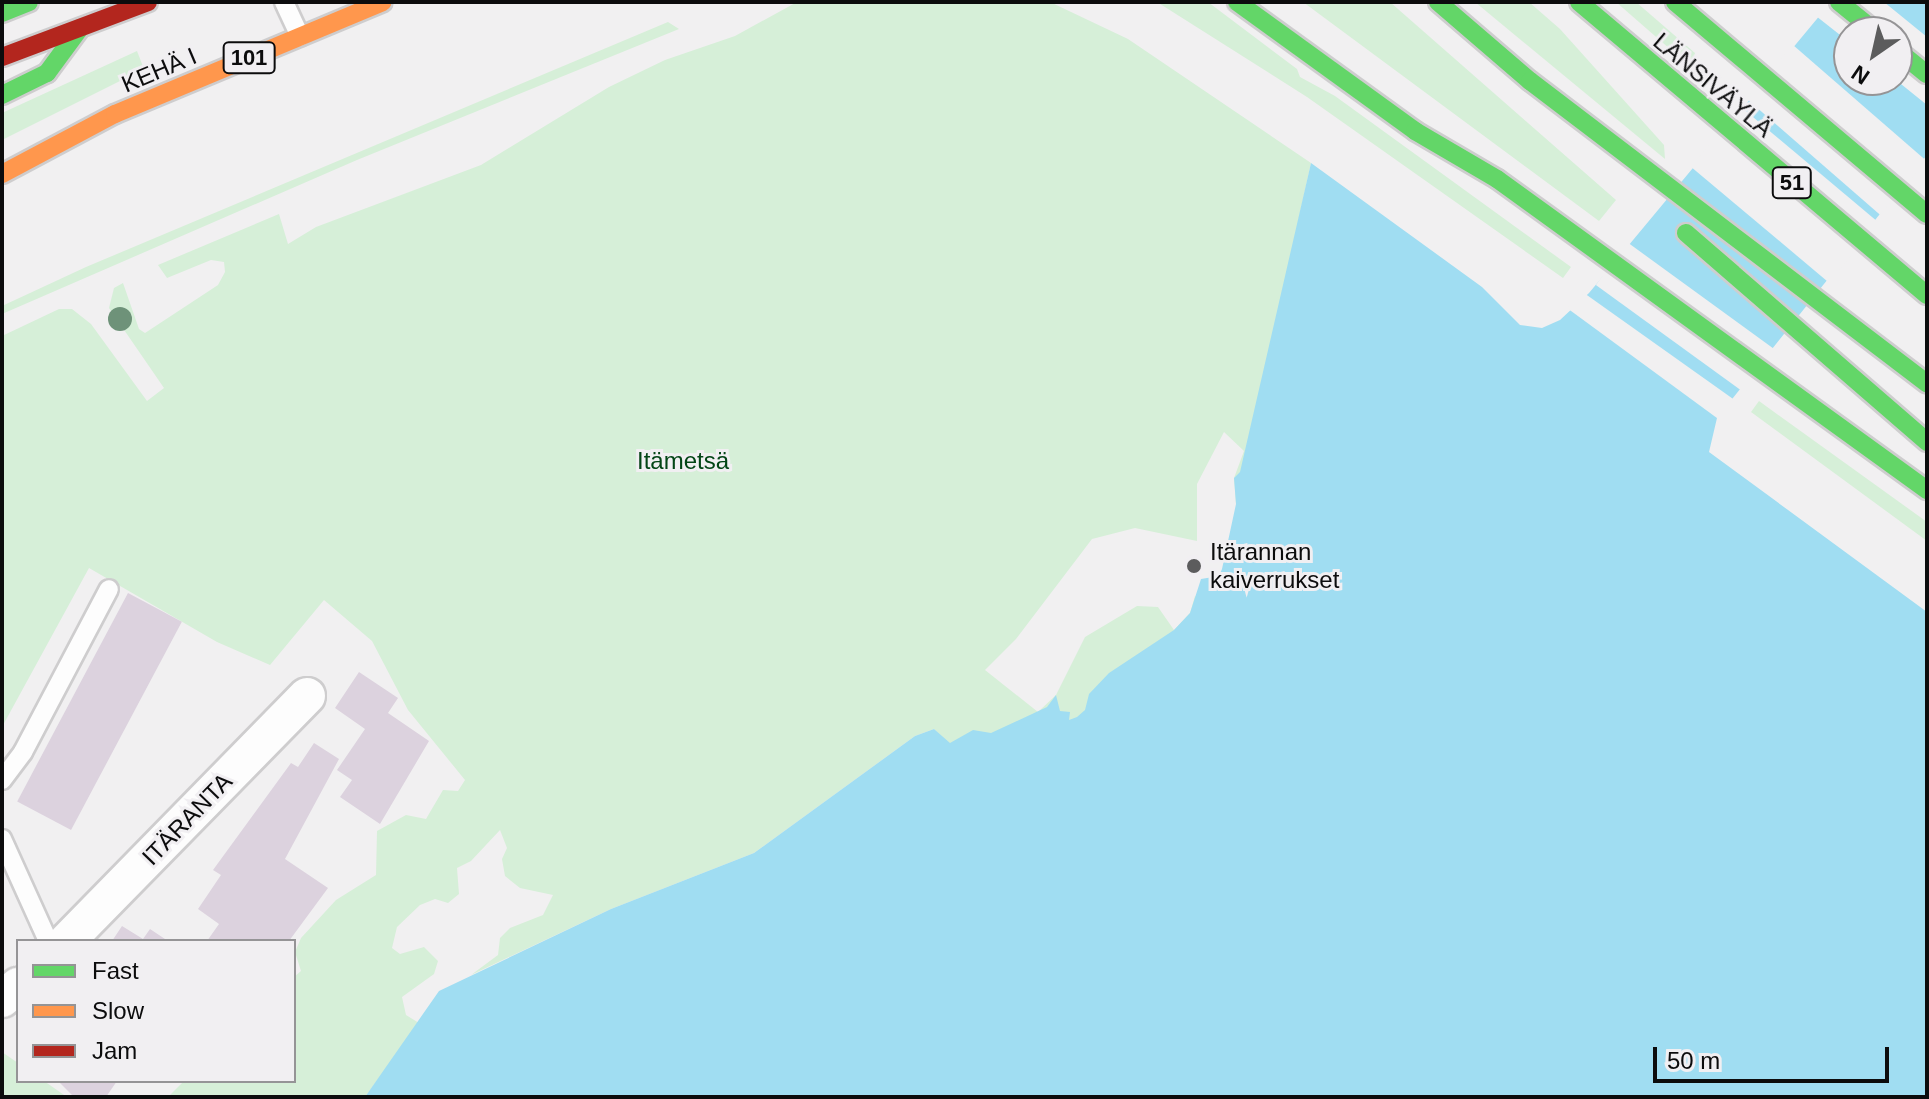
<!DOCTYPE html>
<meta charset="utf-8">
<style>
body{margin:0}
#map{position:relative;width:1929px;height:1099px;overflow:hidden;background:#f1f0f1;font-family:Arial,sans-serif}
div>[style]{position:absolute}
.green>*{inset:0;background:#d6efd8}
.water>*{inset:0;background:#a0ddf2}
.pier>*{inset:0;background:#f1f0f1;transform-origin:0 0}
.building>*{inset:0;background:#dcd2de;transform-origin:0 0}
.roads{filter:drop-shadow(2px 0 #cecdce) drop-shadow(-2px 0 #cecdce) drop-shadow(0 2px #cecdce) drop-shadow(0 -2px #cecdce)}
.lane>*{height:18px;margin:-9px;padding:0 9px;transform-origin:9px;border-radius:9px;background:#fdfdfd}
.street>*{height:36px;margin:-18px;padding:0 18px;transform-origin:18px;border-radius:18px;background:#fdfdfd}
.fast>*{height:18px;margin:-9px;padding:0 9px;transform-origin:9px;border-radius:9px;background:#63d668}
.slow>*{height:18px;margin:-9px;padding:0 9px;transform-origin:9px;border-radius:9px;background:#ff974d}
.jam>*{height:18px;margin:-9px;padding:0 9px;transform-origin:9px;border-radius:9px;background:#b3261e}
.trees>*{width:24px;height:24px;margin:-12px;border-radius:50%;background:#6e9279}
.dots>*{width:22px;height:22px;translate:-50% -50%;box-sizing:border-box;border:4px solid #f1eff2;border-radius:50%}
span{translate:-50% -50%;white-space:nowrap;text-align:center;line-height:1.15;-webkit-text-stroke:6px #f1eff2;paint-order:stroke}
.shield-label span{padding:2px 6px;background:#f1eff2;border:2px solid;border-radius:6px;-webkit-text-stroke-width:0}
.shield-label{font-size:22px;color:#0c0c0d;font-weight:700}
.street-label{font-size:24px;color:#0c0c0d}
.park-label{font-size:24px;color:#034516}
.poi-label{font-size:24px;color:#0c0c0d}
.left{translate:0 -50%;text-align:left}
.frame{position:absolute;inset:0;border:4px solid #0c0c0d;pointer-events:none}
.legend{position:absolute;left:16px;top:939px;width:280px;height:144px;box-sizing:border-box;background:#f1eff2;border:2px solid #959496;margin:0;padding:10px 14px;list-style:none;font-size:24px;color:#0c0c0d}
.legend li{display:flex;align-items:center;gap:16px;height:40px}
.legend b{width:40px;border:2px solid #959496}
.north{position:absolute;left:1833px;top:16px;width:80px;height:80px;box-sizing:border-box;background:#f1eff2;border:2px solid #959496;border-radius:50%;rotate:214deg;font-size:22px;font-weight:700;line-height:32px;text-align:center;color:#0c0c0d}
.north::after{content:'';display:block;margin:auto;width:28px;height:36px;background:#5c5c5d;clip-path:polygon(50% 0,100% 100%,50% 72%,0 100%)}
.scale{position:absolute;left:1653px;top:1047px;width:236px;height:36px;box-sizing:border-box;border:4px solid #0c0c0d;border-top:0;padding-left:10px;font-size:24px;line-height:28px;white-space:nowrap;color:#0c0c0d;-webkit-text-stroke:6px #f1eff2;paint-order:stroke}
</style>
<div id="map">
<div class="green">
<div style="clip-path:polygon(797px 2px,1050px 2px,1128px 39px,1311px 163px,1236px 504px,1234px 478px,1244px 451px,1224px 432px,1197px 484px,1197px 541px,1135px 528px,1092px 539px,1016px 639px,985px 670px,1038px 712px,1056px 695px,1085px 637px,1137px 606px,1158px 607px,1174px 630px,1190px 613px,1195px 596px,1260px 641px,975px 772px,934px 729px,915px 736px,754px 853px,611px 909px,471px 975px,498px 955px,500px 938px,510px 928px,543px 915px,553px 895px,520px 888px,505px 876px,502px 859px,507px 848px,500px 830px,471px 861px,457px 868px,459px 894px,448px 903px,435px 899px,420px 905px,397px 927px,392px 948px,400px 954px,424px 947px,438px 961px,434px 974px,402px 997px,406px 1015px,419px 1023px,365px 1097px,168px 1097px,184px 1081px,294px 1081px,294px 977px,301px 971px,295px 952px,301px 938px,336px 900px,376px 875px,377px 831px,406px 815px,426px 819px,443px 790px,458px 791px,465px 780px,408px 710px,372px 641px,324px 600px,270px 665px,217px 642px,89px 568px,2px 727px,2px 336px,59px 309px,72px 309px,91px 324px,147px 401px,164px 388px,109px 308px,114px 288px,123px 283px,139px 329px,145px 333px,218px 285px,225px 272px,224px 262px,211px 260px,167px 278px,158px 265px,279px 214px,288px 244px,316px 227px,481px 165px,609px 87px,665px 60px,735px 36px)"></div>
<div style="clip-path:polygon(1157px 2px,1208px 2px,1297px 69px,1300px 77px,1335px 96px,1571px 267px,1563px 278px,1307px 97px)"></div>
<div style="clip-path:polygon(1303px 2px,1390px 2px,1616px 200px,1599px 221px)"></div>
<div style="clip-path:polygon(1475px 2px,1529px 2px,1560px 29px,1664px 145px,1665px 159px)"></div>
<div style="clip-path:polygon(1616px 2px,1636px 2px,1695px 53px,1693px 62px,1686px 63px)"></div>
<div style="clip-path:polygon(668px 22px,679px 29px,357px 160px,2px 314px,2px 306px,86px 267px)"></div>
<div style="clip-path:polygon(137px 51px,144px 69px,2px 140px,2px 113px)"></div>
<div style="clip-path:polygon(1759px 401px,1927px 522px,1927px 541px,1751px 412px)"></div>
<div style="clip-path:polygon(2px 1052px,18px 1063px,18px 1081px,44px 1081px,67px 1097px,2px 1097px)"></div>
</div>
<div class="water">
<div style="clip-path:polygon(evenodd,1831px 2px,1927px 2px,1927px 155px,1717px 418px,1709px 452px,1927px 612px,1927px 1097px,365px 1097px,439px 991px,611px 909px,754px 853px,915px 736px,934px 729px,950px 743px,973px 730px,991px 733px,1047px 707px,1056px 695px,1060px 711px,1070px 712px,1069px 720px,1077px 717px,1085px 710px,1089px 694px,1109px 673px,1174px 630px,1190px 613px,1201px 579px,1219px 576px,1222px 569px,1236px 504px,1234px 478px,1240px 472px,1311px 163px,1482px 287px,1520px 325px,1542px 328px,1560px 320px,1589px 293px,1831px 2px,1849px 32px,1897px 32px,1897px 80px,1849px 80px,1849px 32px)"></div>
</div>
<div class="pier">
<div style="clip-path:polygon(1826px 2px,1884px 2px,1927px 37px,1927px 105px,1896px 80px,1897px 32px,1849px 32px,1849px 42px,1816px 16px)"></div>
<div style="left:1793px;top:45px;width:177px;height:71px;rotate:41deg"></div>
<div style="left:1741px;top:107px;width:180px;height:78px;rotate:40deg"></div>
<div style="left:1627px;top:242px;width:184px;height:53px;rotate:36deg"></div>
<div style="clip-path:polygon(1584px 293px,1736px 401px,1721px 421px,1567px 308px)"></div>
</div>
<div class="building">
<div style="left:128px;top:593px;width:61px;height:236px;rotate:28deg"></div>
<div style="clip-path:polygon(359px 672px,398px 698px,388px 713px,429px 741px,380px 824px,340px 797px,352px 780px,337px 770px,365px 729px,335px 708px)"></div>
<div style="clip-path:polygon(314px 743px,339px 759px,285px 859px,328px 888px,289px 941px,207px 941px,219px 924px,198px 909px,221px 875px,213px 870px,291px 763px,298px 767px)"></div>
<div style="clip-path:polygon(122px 926px,143px 939px,150px 929px,168px 941px,112px 941px)"></div>
<div style="clip-path:polygon(58px 1081px,117px 1081px,106px 1097px,74px 1097px)"></div>
</div>
<div class="roads">
<div class="lane">
<div style="left:284px;top:2px;width:38px;rotate:65deg"></div>
<div style="left:2px;top:780px;width:35px;rotate:-53deg"></div>
<div style="left:23px;top:752px;width:184px;rotate:-62.2deg"></div>
<div style="left:2px;top:839px;width:112px;rotate:65.7deg"></div>
</div>
<div class="street">
<div style="left:67px;top:941px;width:343px;rotate:-45.6deg"></div>
<div style="left:2px;top:999px;width:21px;rotate:-39deg"></div>
</div>
<div class="fast">
<div style="left:1237px;top:2px;width:220px;rotate:35.9deg"></div>
<div style="left:1415px;top:131px;width:95px;rotate:30.3deg"></div>
<div style="left:1497px;top:179px;width:531px;rotate:35.88deg"></div>
<div style="left:1438px;top:2px;width:121px;rotate:40.7deg"></div>
<div style="left:1530px;top:81px;width:499px;rotate:37.3deg"></div>
<div style="left:1579px;top:2px;width:455px;rotate:40.1deg"></div>
<div style="left:1675px;top:2px;width:329px;rotate:40.1deg"></div>
<div style="left:1839px;top:2px;width:48px;rotate:39deg"></div>
<div style="left:2px;top:13px;width:29px;rotate:-22deg"></div>
<div style="left:1897px;top:50px;width:38px;rotate:39deg"></div>
<div style="left:2px;top:95px;width:50px;rotate:-26.1deg"></div>
<div style="left:47px;top:73px;width:56px;rotate:-53.7deg"></div>
<div style="left:1686px;top:233px;width:319px;rotate:40.9deg"></div>
</div>
<div class="slow">
<div style="left:2px;top:174px;width:128px;rotate:-28deg"></div>
<div style="left:115px;top:114px;width:290px;rotate:-22.7deg"></div>
</div>
<div class="jam">
<div style="left:2px;top:57px;width:156px;rotate:-20.6deg"></div>
</div>
</div>
<div class="trees">
<div style="left:120px;top:319px"></div>
</div>
<div class="dots">
<div style="left:1194px;top:566px;background:#5c5c5d"></div>
</div>
<div class="shield-label">
<span style="left:249px;top:58px">101</span>
<span style="left:1792px;top:183px">51</span>
</div>
<div class="street-label">
<span style="left:159px;top:70px;rotate:-23deg">KEHÄ I</span>
<span style="left:1713px;top:85px;rotate:40deg">LÄNSIVÄYLÄ</span>
<span style="left:187px;top:819px;rotate:-46deg">ITÄRANTA</span>
</div>
<div class="park-label">
<span style="left:683px;top:461px">Itämetsä</span>
</div>
<div class="poi-label">
<span class="left" style="left:1210px;top:566px">Itärannan<br>kaiverrukset</span>
</div>
<div class="frame"></div>
<ul class="legend">
<li><b style="height:10px;background:#63d668"></b>Fast</li>
<li><b style="height:10px;background:#ff974d"></b>Slow</li>
<li><b style="height:10px;background:#b3261e"></b>Jam</li>
</ul>
<div class="north">N</div>
<div class="scale">50 m</div>
</div>
